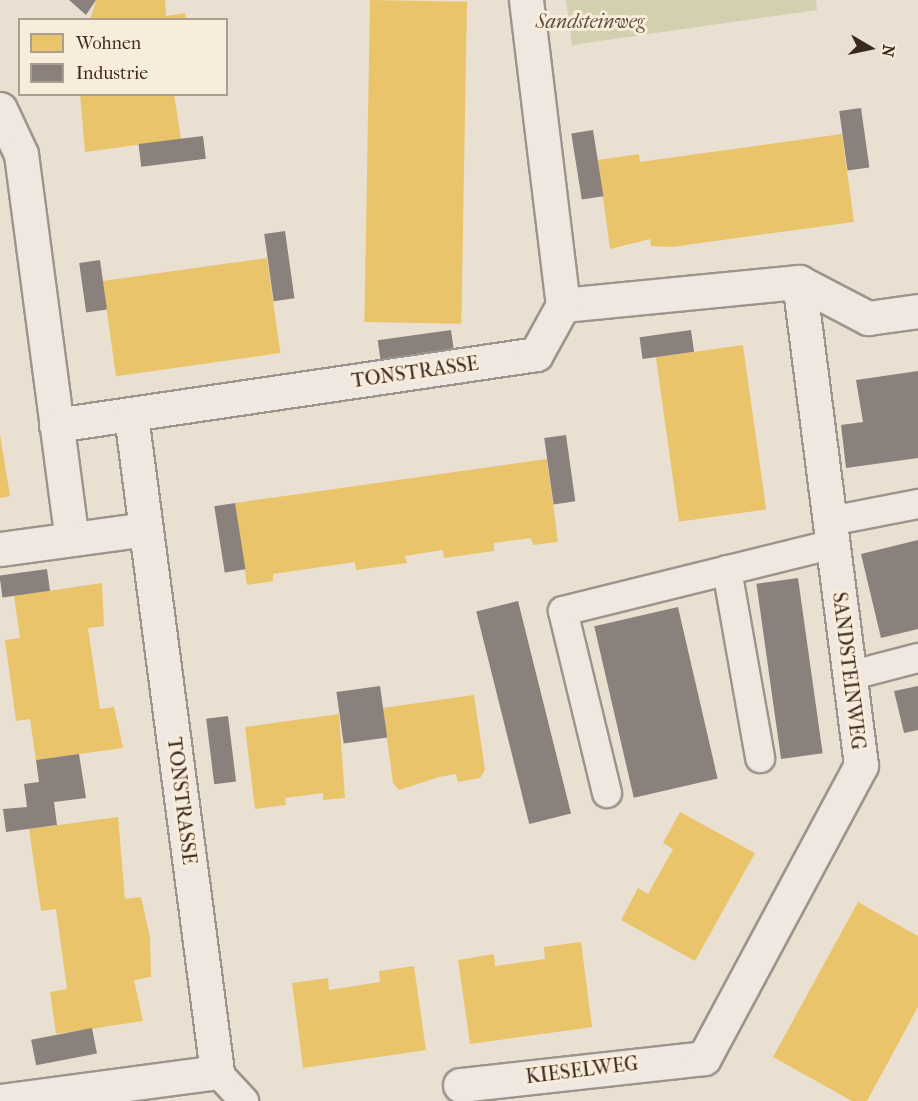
<!DOCTYPE html>
<style>
body{margin:0}
#map{position:relative;width:918px;height:1101px;overflow:hidden;background:#eae0d2;font-family:"IM FELL French Canon",serif}
div>[style]{position:absolute}
.green>*{inset:0;background:#d2d0af}
.homes>*{inset:0;background:#e9c46a;transform-origin:0 0}
.industry>*{inset:0;background:#8a817c;transform-origin:0 0}
.roads{filter:drop-shadow(2px 0 #9d958c) drop-shadow(-2px 0 #9d958c) drop-shadow(0 2px #9d958c) drop-shadow(0 -2px #9d958c)}
.lane>*{height:28px;margin:-14px;padding:0 14px;transform-origin:14px;border-radius:14px;background:#eee8e1}
.street>*{height:33px;margin:-16.5px;padding:0 16.5px;transform-origin:16.5px;border-radius:16.5px;background:#eee8e1}
span{translate:-50% -50%;white-space:nowrap;text-align:center;line-height:1.15;-webkit-text-stroke:6px #f8ecdb;paint-order:stroke}
.park-label{font-size:20px;color:#5c4e3b;font-style:italic}
.street-label{font-size:20px;color:#3b281e}
.legend{position:absolute;left:18px;top:18px;width:210px;height:78px;box-sizing:border-box;background:#f8ecdb;border:2px solid #ac9e8f;margin:0;padding:8px 10px;list-style:none;font-size:18px;color:#3b281e}
.legend li{display:flex;align-items:center;gap:12px;height:30px}
.legend b{width:30px;border:2px solid #ac9e8f}
.north{position:absolute;left:840px;top:18px;width:60px;height:60px;-webkit-text-stroke:4px #f8ecdb;paint-order:stroke;rotate:99deg;font-size:16px;font-weight:700;line-height:24px;text-align:center;color:#3b281e}
.north::after{content:'';display:block;margin:auto;width:21px;height:27px;background:#3b281e;clip-path:polygon(50% 0,100% 100%,50% 72%,0 100%)}
</style>
<div id="map">
<div class="green">
<div style="clip-path:polygon(566px 0,816px 0,817px 10px,572px 45px)"></div>
</div>
<div class="homes">
<div style="clip-path:polygon(96px 0,165px 0,166px 16px,185px 13px,186px 20px,90px 20px)"></div>
<div style="left:370px;top:0;width:97px;height:322px;rotate:1deg"></div>
<div style="clip-path:polygon(80px 94px,174px 94px,181px 139px,85px 152px)"></div>
<div style="clip-path:polygon(842px 134px,854px 222px,671px 247px,651px 246px,650px 239px,610px 249px,598px 160px,639px 154px,640px 162px)"></div>
<div style="left:267px;top:258px;width:96px;height:166px;rotate:82deg"></div>
<div style="left:743px;top:345px;width:166px;height:88px;rotate:82deg"></div>
<div style="clip-path:polygon(0 434px,10px 496px,0 498px)"></div>
<div style="clip-path:polygon(547px 459px,558px 542px,533px 545px,531px 538px,494px 543px,494px 551px,444px 558px,443px 550px,405px 556px,407px 563px,356px 570px,355px 562px,273px 574px,273px 581px,247px 585px,235px 503px)"></div>
<div style="clip-path:polygon(102px 583px,104px 626px,88px 628px,100px 709px,114px 707px,123px 748px,36px 760px,30px 719px,16px 721px,5px 640px,20px 638px,14px 596px)"></div>
<div style="clip-path:polygon(474px 695px,485px 770px,480px 778px,458px 782px,456px 774px,439px 777px,399px 790px,393px 783px,383px 708px)"></div>
<div style="clip-path:polygon(339px 714px,345px 798px,323px 800px,323px 793px,285px 798px,286px 805px,255px 809px,245px 727px)"></div>
<div style="clip-path:polygon(680px 812px,755px 853px,695px 961px,621px 920px,638px 888px,648px 894px,673px 849px,663px 843px)"></div>
<div style="clip-path:polygon(118px 817px,125px 899px,141px 897px,150px 937px,151px 977px,134px 980px,143px 1021px,56px 1034px,50px 992px,67px 989px,56px 909px,41px 911px,29px 829px)"></div>
<div style="clip-path:polygon(858px 902px,918px 936px,918px 1007px,867px 1101px,852px 1101px,773px 1057px)"></div>
<div style="clip-path:polygon(581px 942px,592px 1027px,470px 1044px,458px 960px,494px 954px,495px 966px,545px 959px,544px 947px)"></div>
<div style="clip-path:polygon(414px 966px,426px 1050px,303px 1068px,292px 983px,328px 978px,329px 990px,380px 982px,379px 971px)"></div>
</div>
<div class="industry">
<div style="clip-path:polygon(69px 0,96px 0,86px 15px)"></div>
<div style="left:861px;top:108px;width:60px;height:22px;rotate:82deg"></div>
<div style="left:593px;top:130px;width:67px;height:22px;rotate:81deg"></div>
<div style="left:203px;top:136px;width:23px;height:65px;rotate:83deg"></div>
<div style="left:285px;top:231px;width:68px;height:21px;rotate:82deg"></div>
<div style="left:100px;top:260px;width:50px;height:21px;rotate:82deg"></div>
<div style="left:451px;top:330px;width:21px;height:74px;rotate:82deg"></div>
<div style="left:691px;top:330px;width:22px;height:52px;rotate:82deg"></div>
<div style="clip-path:polygon(918px 371px,918px 458px,846px 468px,841px 425px,863px 422px,856px 380px)"></div>
<div style="left:566px;top:435px;width:67px;height:22px;rotate:82deg"></div>
<div style="left:235px;top:503px;width:67px;height:21px;rotate:81deg"></div>
<div style="clip-path:polygon(918px 540px,918px 629px,881px 638px,861px 554px)"></div>
<div style="left:47px;top:569px;width:22px;height:48px;rotate:82deg"></div>
<div style="left:798px;top:578px;width:177px;height:42px;rotate:82deg"></div>
<div style="left:518px;top:601px;width:219px;height:43px;rotate:76deg"></div>
<div style="left:678px;top:607px;width:176px;height:86px;rotate:77deg"></div>
<div style="left:380px;top:686px;width:52px;height:44px;rotate:82deg"></div>
<div style="clip-path:polygon(918px 686px,918px 730px,904px 733px,894px 691px)"></div>
<div style="left:228px;top:716px;width:66px;height:22px;rotate:83deg"></div>
<div style="clip-path:polygon(79px 754px,86px 798px,54px 802px,57px 825px,6px 832px,3px 809px,27px 807px,24px 784px,39px 782px,36px 760px)"></div>
<div style="left:92px;top:1028px;width:26px;height:62px;rotate:79deg"></div>
</div>
<div class="roads">
<div class="lane">
<div style="left:830px;top:521px;width:90px;rotate:-10.9deg"></div>
<div style="left:727px;top:570px;width:191px;rotate:80deg"></div>
<div style="left:849px;top:676px;width:71px;rotate:-14.6deg"></div>
<div style="left:607px;top:793px;width:187px;rotate:-103.6deg"></div>
<div style="left:563px;top:611px;width:278px;rotate:-13.9deg"></div>
<div style="left:217px;top:1072px;width:40px;rotate:47deg"></div>
</div>
<div class="street">
<div style="left:526px;top:0;width:307px;rotate:83.1deg"></div>
<div style="left:0;top:109px;width:50px;rotate:65deg"></div>
<div style="left:21px;top:154px;width:388px;rotate:82.5deg"></div>
<div style="left:563px;top:305px;width:237px;rotate:-5.6deg"></div>
<div style="left:799px;top:282px;width:78px;rotate:27.6deg"></div>
<div style="left:868px;top:318px;width:50px;rotate:-8deg"></div>
<div style="left:56px;top:425px;width:485px;rotate:-8.4deg"></div>
<div style="left:536px;top:354px;width:56px;rotate:-61.1deg"></div>
<div style="left:0;top:549px;width:147px;rotate:-7.8deg"></div>
<div style="left:460px;top:1085px;width:245px;rotate:-6.3deg"></div>
<div style="left:704px;top:1058px;width:332px;rotate:-61.8deg"></div>
<div style="left:861px;top:765px;width:487px;rotate:-97.3deg"></div>
<div style="left:0;top:1101px;width:219px;rotate:-7.6deg"></div>
<div style="left:217px;top:1072px;width:663px;rotate:-97.46deg"></div>
</div>
</div>
<div class="park-label">
<span style="left:590px;top:21px">Sandsteinweg</span>
</div>
<div class="street-label">
<span style="left:415px;top:372px;rotate:-8deg">TONSTRASSE</span>
<span style="left:849px;top:671px;rotate:83deg">SANDSTEINWEG</span>
<span style="left:182px;top:801px;rotate:83deg">TONSTRASSE</span>
<span style="left:582px;top:1070px;rotate:-7deg">KIESELWEG</span>
</div>
<ul class="legend">
<li><b style="height:16px;background:#e9c46a"></b>Wohnen</li>
<li><b style="height:16px;background:#8a817c"></b>Industrie</li>
</ul>
<div class="north">N</div>
</div>
